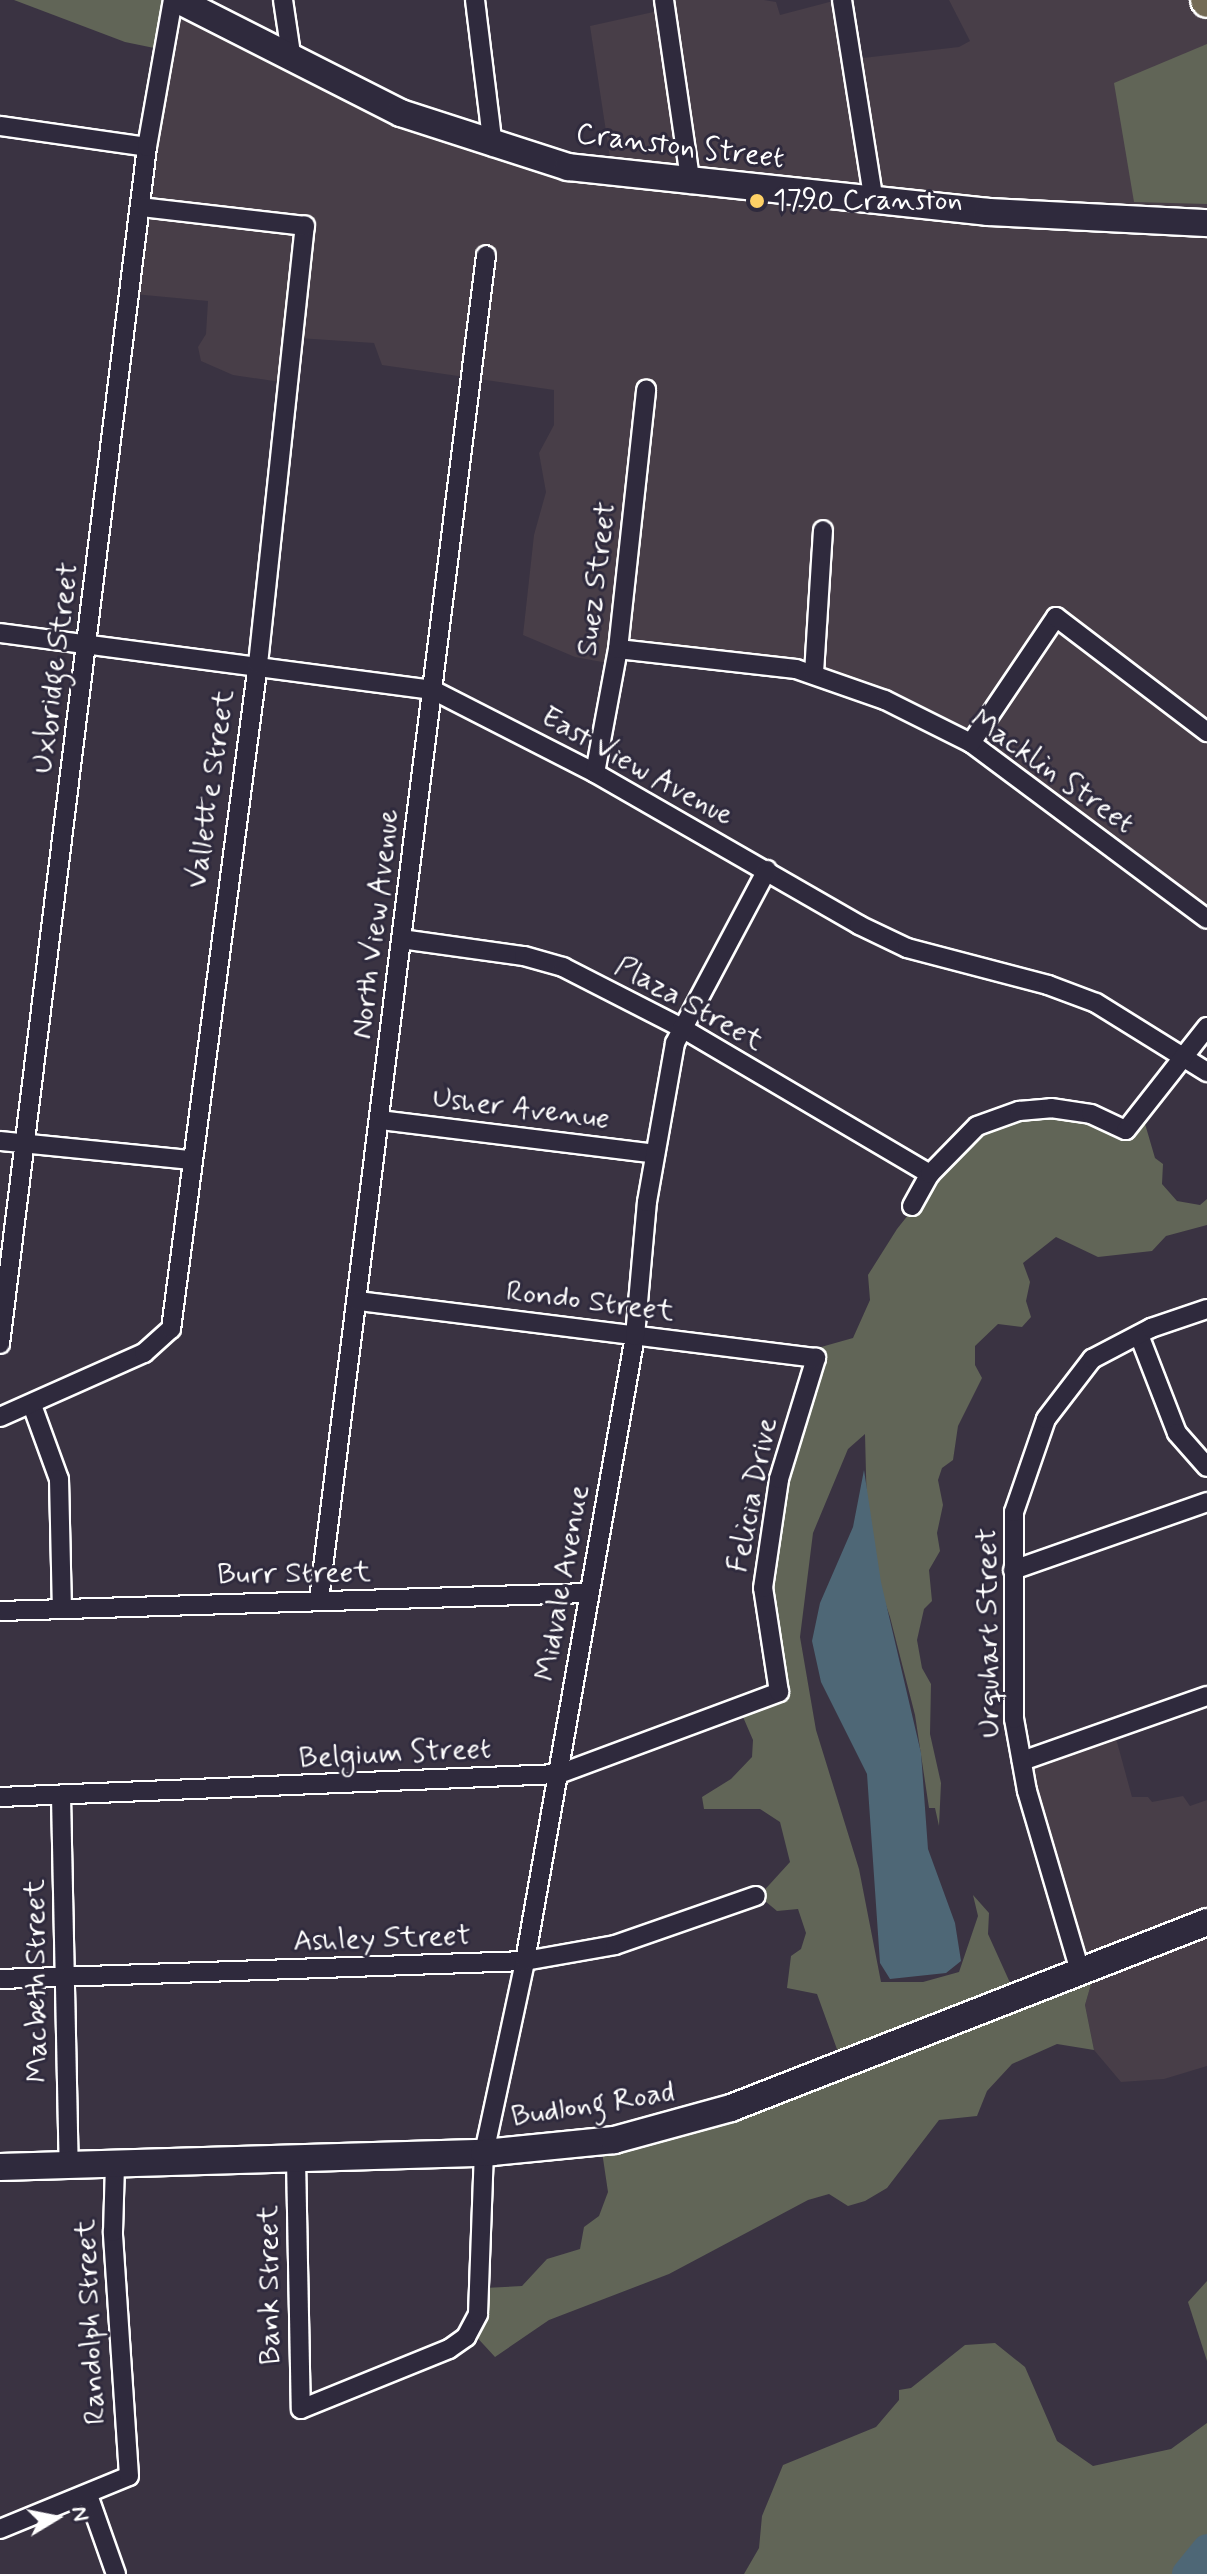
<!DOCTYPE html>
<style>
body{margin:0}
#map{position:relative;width:1207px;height:2574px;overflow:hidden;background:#3a3342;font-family:Mynerve,sans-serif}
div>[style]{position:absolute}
.built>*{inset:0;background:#483e48}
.green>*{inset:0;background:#616557}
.water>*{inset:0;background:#4e6776}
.river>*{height:30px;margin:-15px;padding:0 15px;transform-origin:15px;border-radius:15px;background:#4e6776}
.roads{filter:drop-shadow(2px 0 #fff) drop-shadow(-2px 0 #fff) drop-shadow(0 2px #fff) drop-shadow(0 -2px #fff)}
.street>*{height:18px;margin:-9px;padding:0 9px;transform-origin:9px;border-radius:9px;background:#2f2a3d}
.secondary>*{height:26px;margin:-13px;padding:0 13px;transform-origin:13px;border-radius:13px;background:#2f2a3d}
.primary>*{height:30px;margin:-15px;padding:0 15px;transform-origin:15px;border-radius:15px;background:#746b55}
.dots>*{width:22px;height:22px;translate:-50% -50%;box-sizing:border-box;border:4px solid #2f2a3d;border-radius:50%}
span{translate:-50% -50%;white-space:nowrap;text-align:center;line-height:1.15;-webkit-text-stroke:6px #2f2a3d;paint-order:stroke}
.street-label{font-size:30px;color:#fff}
.poi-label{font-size:30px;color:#fff}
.left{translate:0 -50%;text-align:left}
.north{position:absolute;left:16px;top:2478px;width:80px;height:80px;-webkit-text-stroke:6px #2f2a3d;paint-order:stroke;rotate:80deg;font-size:22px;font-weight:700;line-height:32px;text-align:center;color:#fff}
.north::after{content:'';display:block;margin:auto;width:28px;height:36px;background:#fff;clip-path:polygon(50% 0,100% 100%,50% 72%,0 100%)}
</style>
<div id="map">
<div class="built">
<div style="clip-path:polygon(666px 0,764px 0,776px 2px,780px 15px,837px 0,854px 59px,959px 47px,970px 41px,949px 0,1207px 0,1207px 918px,976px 745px,797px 668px,621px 650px,613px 664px,575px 657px,523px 635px,534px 535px,546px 492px,539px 453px,554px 425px,554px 390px,382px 365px,374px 343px,298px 338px,287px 383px,233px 375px,201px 361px,198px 347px,206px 334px,208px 301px,134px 294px,175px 1px,400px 112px,612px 171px,590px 26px,667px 9px)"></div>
<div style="clip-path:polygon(1114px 1731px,1132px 1797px,1148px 1797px,1152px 1802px,1183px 1796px,1190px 1806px,1207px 1800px,1207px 2066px,1164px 2079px,1121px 2082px,1094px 2050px,1085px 2005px,1096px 1967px,1084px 1970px,1023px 1762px)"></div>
</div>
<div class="green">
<div style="clip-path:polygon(14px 0,174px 0,159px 49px,125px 42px)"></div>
<div style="clip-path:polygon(1207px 44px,1207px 204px,1134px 202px,1114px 83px)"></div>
<div style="clip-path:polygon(1021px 1110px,1126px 1129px,1143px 1117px,1155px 1158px,1163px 1164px,1162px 1184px,1177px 1201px,1200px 1205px,1207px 1199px,1207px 1225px,1166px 1236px,1152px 1251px,1098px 1257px,1056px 1237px,1023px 1263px,1030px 1282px,1026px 1301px,1031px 1317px,1022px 1327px,998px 1324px,975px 1346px,975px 1365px,982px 1378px,958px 1426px,953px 1460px,942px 1468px,938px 1480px,943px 1505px,937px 1533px,940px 1551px,929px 1570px,932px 1601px,924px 1609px,917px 1640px,922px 1668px,931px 1684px,930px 1734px,941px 1783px,939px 1826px,935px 1808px,929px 1808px,915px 1715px,890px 1617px,868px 1552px,865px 1434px,848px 1449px,813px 1533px,800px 1637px,816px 1730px,859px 1869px,881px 1982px,923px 1982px,959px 1972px,978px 1916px,973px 1895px,989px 1913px,988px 1934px,1016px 1996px,1096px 1967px,1085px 2005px,1094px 2050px,1057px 2044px,1012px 2064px,987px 2091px,977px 2116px,939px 2120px,887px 2188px,865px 2201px,848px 2206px,829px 2194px,808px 2200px,669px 2274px,549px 2320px,495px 2357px,472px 2332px,484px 2288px,522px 2286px,547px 2259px,580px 2249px,584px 2227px,599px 2216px,608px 2192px,601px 2145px,842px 2063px,817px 1994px,787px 1988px,791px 1956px,801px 1949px,806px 1933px,798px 1909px,777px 1911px,759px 1896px,790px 1862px,780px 1822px,760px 1809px,704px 1809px,702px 1797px,731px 1779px,752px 1757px,753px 1740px,740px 1710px,777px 1694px,765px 1581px,814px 1354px,821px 1347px,853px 1338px,870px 1300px,868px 1275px,897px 1229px,978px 1127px)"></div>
<div style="clip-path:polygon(1207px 2281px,1207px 2361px,1188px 2302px)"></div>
<div style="clip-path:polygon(995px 2343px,1025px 2367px,1057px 2441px,1093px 2466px,1171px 2449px,1207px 2423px,1207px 2574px,744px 2574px,759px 2548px,762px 2516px,783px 2465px,876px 2427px,899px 2400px,899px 2390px,911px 2388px,965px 2345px)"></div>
</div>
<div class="water">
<div style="clip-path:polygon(864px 1470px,881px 1582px,921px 1753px,928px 1849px,955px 1923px,961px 1961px,946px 1973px,890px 1979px,880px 1963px,867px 1774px,821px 1682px,812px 1641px,820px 1603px,853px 1527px)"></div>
</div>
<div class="river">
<div style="left:1187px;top:2574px;width:32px;rotate:-51deg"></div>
</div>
<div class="roads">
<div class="street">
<div style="left:283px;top:0;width:61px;rotate:81.5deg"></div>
<div style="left:475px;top:0;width:148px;rotate:83deg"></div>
<div style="left:664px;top:0;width:186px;rotate:81.7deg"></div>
<div style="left:842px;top:0;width:205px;rotate:81deg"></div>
<div style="left:0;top:126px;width:148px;rotate:8.1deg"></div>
<div style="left:0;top:633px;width:437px;rotate:7.5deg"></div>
<div style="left:433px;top:690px;width:182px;rotate:27.1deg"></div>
<div style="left:595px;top:773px;width:305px;rotate:29.9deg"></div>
<div style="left:859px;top:925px;width:53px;rotate:25.6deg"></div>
<div style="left:907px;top:948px;width:146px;rotate:14.7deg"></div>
<div style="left:1048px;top:985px;width:51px;rotate:20.6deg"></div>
<div style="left:1096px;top:1003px;width:131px;rotate:31.9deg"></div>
<div style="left:618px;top:649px;width:179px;rotate:6.4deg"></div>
<div style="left:796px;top:669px;width:94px;rotate:19.2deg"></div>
<div style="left:885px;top:700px;width:96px;rotate:26.6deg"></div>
<div style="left:971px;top:743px;width:294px;rotate:36.7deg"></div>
<div style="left:814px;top:673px;width:143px;rotate:-86.4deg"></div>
<div style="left:971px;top:743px;width:152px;rotate:-56deg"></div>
<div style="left:1056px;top:617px;width:190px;rotate:37.3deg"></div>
<div style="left:595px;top:773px;width:126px;rotate:-79.5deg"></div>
<div style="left:618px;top:649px;width:261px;rotate:-83.8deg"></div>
<div style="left:401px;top:939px;width:124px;rotate:7.9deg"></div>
<div style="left:524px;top:956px;width:41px;rotate:15.8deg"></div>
<div style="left:563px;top:967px;width:134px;rotate:27.1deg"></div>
<div style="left:682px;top:1028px;width:288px;rotate:30.5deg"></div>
<div style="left:380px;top:1120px;width:277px;rotate:7deg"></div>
<div style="left:0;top:1141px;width:191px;rotate:5.7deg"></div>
<div style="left:912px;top:1206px;width:37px;rotate:-61deg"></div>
<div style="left:930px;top:1174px;width:67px;rotate:-45.6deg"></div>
<div style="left:977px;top:1126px;width:45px;rotate:-19.7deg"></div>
<div style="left:1019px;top:1111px;width:32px;rotate:-5deg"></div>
<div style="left:1051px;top:1108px;width:40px;rotate:8.5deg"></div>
<div style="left:1091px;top:1114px;width:38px;rotate:25deg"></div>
<div style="left:1126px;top:1130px;width:131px;rotate:-51.8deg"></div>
<div style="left:1139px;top:1335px;width:105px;rotate:68.8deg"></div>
<div style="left:1177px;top:1433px;width:45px;rotate:48.6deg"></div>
<div style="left:0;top:1344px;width:1206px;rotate:-83deg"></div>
<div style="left:147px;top:147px;width:149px;rotate:-80deg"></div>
<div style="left:32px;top:1405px;width:79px;rotate:70deg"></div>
<div style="left:59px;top:1479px;width:130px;rotate:88.7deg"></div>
<div style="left:0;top:1417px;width:158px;rotate:-24deg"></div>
<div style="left:144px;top:1353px;width:36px;rotate:-42deg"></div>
<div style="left:171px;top:1329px;width:671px;rotate:-82.55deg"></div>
<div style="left:258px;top:664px;width:441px;rotate:-83.9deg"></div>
<div style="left:305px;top:226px;width:164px;rotate:-173.4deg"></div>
<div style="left:1013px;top:1570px;width:206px;rotate:-19.3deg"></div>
<div style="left:319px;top:1600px;width:1355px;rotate:-82.92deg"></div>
<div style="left:0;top:1611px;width:588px;rotate:-1.75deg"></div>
<div style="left:1022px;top:1761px;width:196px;rotate:-19.4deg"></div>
<div style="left:61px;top:1796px;width:369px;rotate:88.8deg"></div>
<div style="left:0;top:1797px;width:559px;rotate:-2.36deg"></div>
<div style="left:559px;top:1774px;width:235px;rotate:-20.4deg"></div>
<div style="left:779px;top:1692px;width:105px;rotate:-98.7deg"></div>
<div style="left:763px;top:1588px;width:110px;rotate:-81.6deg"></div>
<div style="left:779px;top:1479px;width:127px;rotate:-73deg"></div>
<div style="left:816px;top:1358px;width:463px;rotate:-172.9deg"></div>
<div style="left:1080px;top:1971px;width:188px;rotate:-106.4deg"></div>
<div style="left:1027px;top:1791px;width:73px;rotate:-100.2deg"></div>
<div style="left:1014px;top:1719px;width:207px;rotate:-90deg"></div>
<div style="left:1014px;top:1512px;width:98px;rotate:-71deg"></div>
<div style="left:1046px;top:1419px;width:76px;rotate:-52.5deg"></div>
<div style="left:1092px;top:1359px;width:67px;rotate:-27.7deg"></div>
<div style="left:1151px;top:1328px;width:59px;rotate:-18.7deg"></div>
<div style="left:0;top:1979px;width:525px;rotate:-1.96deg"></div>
<div style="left:525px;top:1961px;width:91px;rotate:-10.1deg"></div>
<div style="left:615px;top:1945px;width:149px;rotate:-19.2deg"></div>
<div style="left:296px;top:2159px;width:250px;rotate:88.9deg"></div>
<div style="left:301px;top:2409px;width:160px;rotate:-22.1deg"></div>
<div style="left:449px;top:2349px;width:21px;rotate:-35deg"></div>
<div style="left:466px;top:2337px;width:26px;rotate:-62deg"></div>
<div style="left:478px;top:2314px;width:161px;rotate:-87.9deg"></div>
<div style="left:484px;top:2153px;width:196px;rotate:-77.9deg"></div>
<div style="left:525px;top:1961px;width:635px;rotate:-80.02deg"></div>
<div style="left:635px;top:1336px;width:135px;rotate:-84.9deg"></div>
<div style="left:647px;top:1202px;width:161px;rotate:-80deg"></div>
<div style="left:675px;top:1043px;width:196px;rotate:-62deg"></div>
<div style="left:88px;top:2495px;width:84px;rotate:70.5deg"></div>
<div style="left:0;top:2529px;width:139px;rotate:-22.3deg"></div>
<div style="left:129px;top:2476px;width:245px;rotate:-93.8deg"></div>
<div style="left:113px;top:2232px;width:67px;rotate:-88.3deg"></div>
</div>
<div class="secondary">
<div style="left:178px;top:0;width:250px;rotate:26.9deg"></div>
<div style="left:401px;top:113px;width:176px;rotate:17.9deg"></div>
<div style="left:568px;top:167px;width:422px;rotate:6.1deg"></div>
<div style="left:988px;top:212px;width:219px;rotate:2.9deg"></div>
<div style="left:0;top:2167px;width:484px;rotate:-1.7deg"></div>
<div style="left:484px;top:2153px;width:131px;rotate:-5.7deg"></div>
<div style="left:614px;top:2140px;width:121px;rotate:-15.3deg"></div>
<div style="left:731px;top:2108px;width:511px;rotate:-21.34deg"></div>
</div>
<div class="primary">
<div style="left:1206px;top:0;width:2px;rotate:63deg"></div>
</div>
</div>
<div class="dots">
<div style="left:757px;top:201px;background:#ffd166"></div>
</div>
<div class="street-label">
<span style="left:680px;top:147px;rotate:7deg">Cranston Street</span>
<span style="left:597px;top:579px;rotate:-83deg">Suez Street</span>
<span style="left:56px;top:668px;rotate:-83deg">Uxbridge Street</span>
<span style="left:637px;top:767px;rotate:29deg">East View Avenue</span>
<span style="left:1052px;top:772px;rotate:35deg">Macklin Street</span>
<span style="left:211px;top:789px;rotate:-82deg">Vallette Street</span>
<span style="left:376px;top:924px;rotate:-83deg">North View Avenue</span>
<span style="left:689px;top:1004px;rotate:29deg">Plaza Street</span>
<span style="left:521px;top:1109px;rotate:7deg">Usher Avenue</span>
<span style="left:590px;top:1302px;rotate:7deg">Rondo Street</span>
<span style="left:753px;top:1495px;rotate:-79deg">Felicia Drive</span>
<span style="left:294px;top:1574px;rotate:-1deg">Burr Street</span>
<span style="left:563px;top:1583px;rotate:-80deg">Midvale Avenue</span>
<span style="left:989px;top:1633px;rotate:-91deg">Urquhart Street</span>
<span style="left:395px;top:1754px;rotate:-3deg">Belgium Street</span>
<span style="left:382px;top:1939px;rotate:-2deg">Ashley Street</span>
<span style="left:37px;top:1981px;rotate:-91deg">Macbeth Street</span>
<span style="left:593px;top:2105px;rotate:-9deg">Budlong Road</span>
<span style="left:270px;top:2285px;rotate:-91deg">Bank Street</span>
<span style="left:91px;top:2322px;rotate:-93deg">Randolph Street</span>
</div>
<div class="poi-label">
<span class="left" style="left:773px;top:201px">1790 Cranston</span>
</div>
<div class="north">N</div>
</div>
